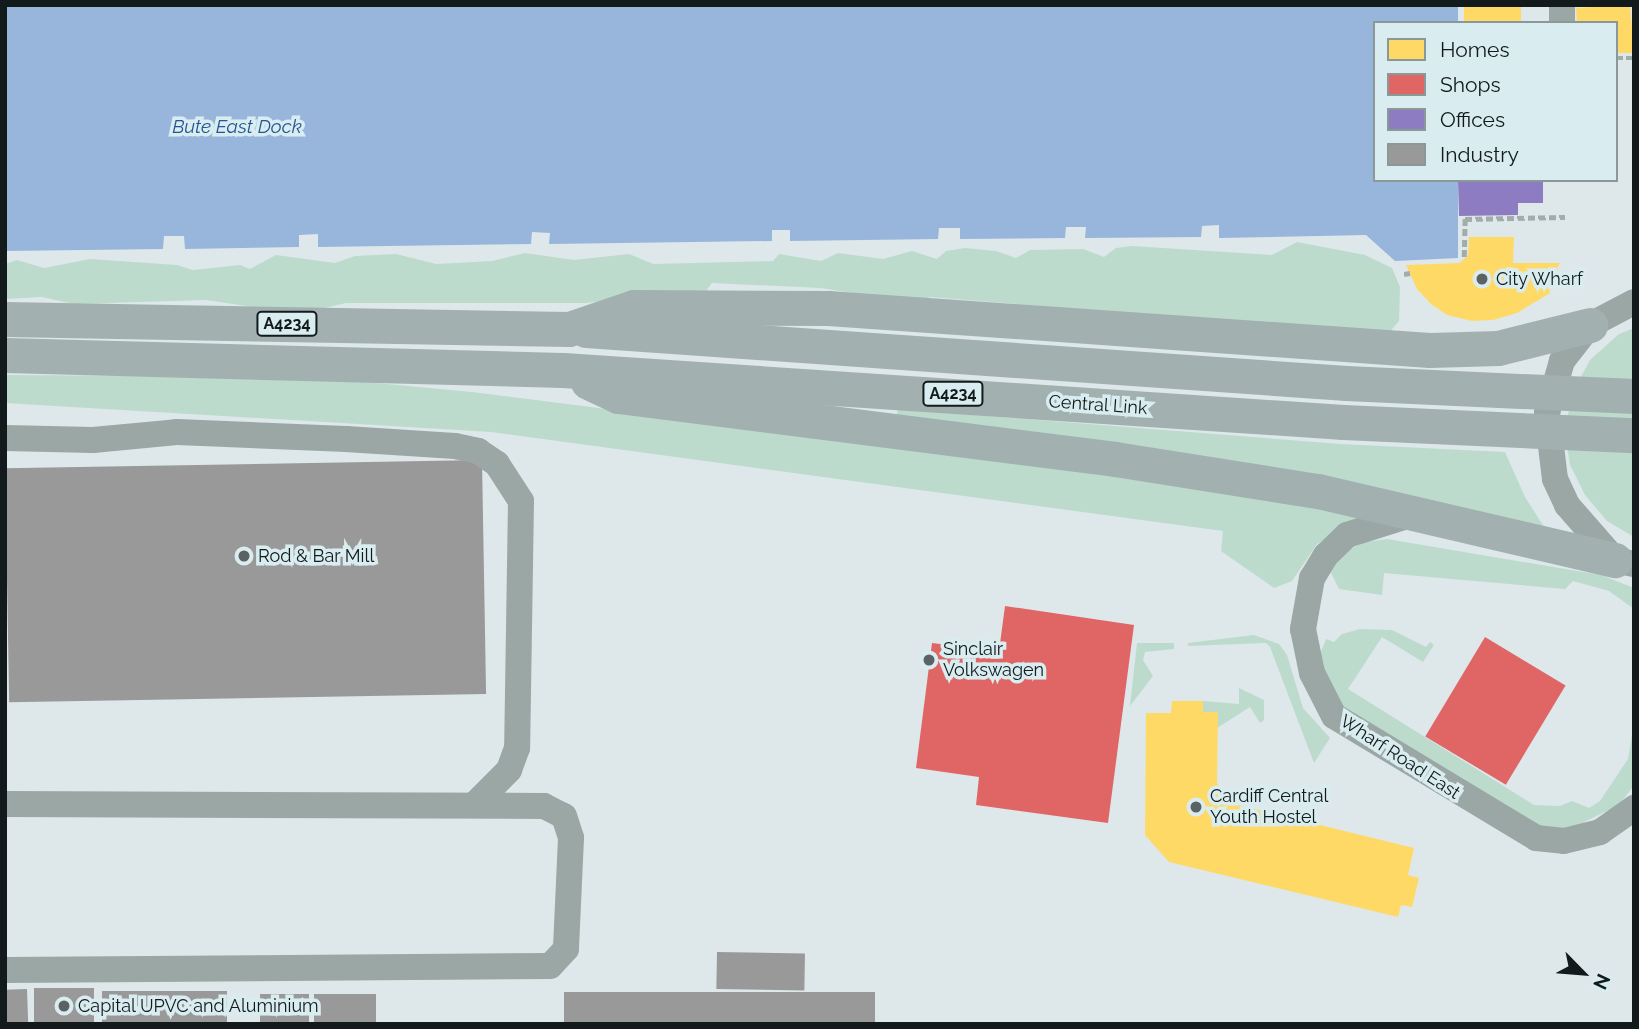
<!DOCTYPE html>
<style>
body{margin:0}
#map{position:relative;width:1639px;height:1029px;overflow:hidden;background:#dee8ea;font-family:Raleway,sans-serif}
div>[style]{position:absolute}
.green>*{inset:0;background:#bcdbcd}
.water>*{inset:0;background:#98b5db}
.homes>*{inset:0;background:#ffd966;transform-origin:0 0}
.shops>*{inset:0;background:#e06666;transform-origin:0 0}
.offices>*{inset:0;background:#8e7cc3}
.industry>*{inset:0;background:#999;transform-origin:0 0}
.path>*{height:4.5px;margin-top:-2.25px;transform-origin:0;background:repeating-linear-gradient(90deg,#a2acab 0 7px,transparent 0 10.5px)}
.minor>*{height:26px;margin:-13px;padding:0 13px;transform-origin:13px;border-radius:13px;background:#9aa7a5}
.major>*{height:35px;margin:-17.5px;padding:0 17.5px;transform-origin:17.5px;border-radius:17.5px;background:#a2b1b0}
.major-bridge>*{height:35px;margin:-17.5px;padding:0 17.5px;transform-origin:17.5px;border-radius:17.5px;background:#a2b1b0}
.dots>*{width:19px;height:19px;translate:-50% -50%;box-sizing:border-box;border:4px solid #d9ecef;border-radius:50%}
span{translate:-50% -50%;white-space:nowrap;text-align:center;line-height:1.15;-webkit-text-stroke:7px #d9ecef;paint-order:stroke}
.shield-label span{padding:2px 5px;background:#d9ecef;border:2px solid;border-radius:5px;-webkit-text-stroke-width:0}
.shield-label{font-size:16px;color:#131a1b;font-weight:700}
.poi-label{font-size:18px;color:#131a1b}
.left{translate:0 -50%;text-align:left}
.street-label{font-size:18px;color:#131a1b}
.water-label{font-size:19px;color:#255596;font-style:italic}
.frame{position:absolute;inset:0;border:7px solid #131a1b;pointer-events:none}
.legend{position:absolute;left:1373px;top:21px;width:245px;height:161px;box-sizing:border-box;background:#d9ecef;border:2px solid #8a989a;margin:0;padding:9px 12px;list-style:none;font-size:21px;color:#131a1b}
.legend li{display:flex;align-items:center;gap:14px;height:35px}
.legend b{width:35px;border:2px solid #8a989a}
.north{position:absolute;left:1548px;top:938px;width:70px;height:70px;-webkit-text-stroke:5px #d9ecef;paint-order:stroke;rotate:115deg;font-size:19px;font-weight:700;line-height:28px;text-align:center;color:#131a1b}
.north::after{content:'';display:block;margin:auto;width:24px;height:32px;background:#131a1b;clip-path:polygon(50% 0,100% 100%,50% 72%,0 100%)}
</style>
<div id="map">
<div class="green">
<div style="clip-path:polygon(1297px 242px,1365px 255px,1392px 268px,1400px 287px,1399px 321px,1388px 334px,930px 297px,915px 303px,821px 288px,712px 283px,706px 291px,585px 303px,346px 303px,298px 314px,206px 300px,74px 304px,42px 297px,5px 299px,5px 264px,17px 260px,44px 268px,90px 259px,177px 265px,193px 270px,240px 265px,250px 269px,276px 255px,335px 263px,355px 256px,396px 254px,436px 264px,492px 261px,525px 253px,574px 260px,629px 254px,653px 264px,773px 261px,779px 254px,821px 261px,838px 253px,883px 259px,912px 251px,937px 259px,946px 251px,965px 248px,996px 251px,1016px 258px,1030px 250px,1083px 249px,1104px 257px,1116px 248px,1132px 246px,1272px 255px)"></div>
<div style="clip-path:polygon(1634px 328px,1634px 537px,1607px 521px,1585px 495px,1570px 465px,1565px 431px,1572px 393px,1590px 360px,1619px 334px)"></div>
<div style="clip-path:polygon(5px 375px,312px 377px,472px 392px,1240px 489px,1359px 514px,1360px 520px,1317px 544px,1292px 581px,1274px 588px,1221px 551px,1223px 531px,491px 432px,5px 403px)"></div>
<div style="clip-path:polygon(898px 409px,1341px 444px,1505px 452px,1525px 497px,1546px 530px,896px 421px)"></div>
<div style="clip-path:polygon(1387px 539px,1601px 575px,1634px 588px,1634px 609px,1609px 591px,1573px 581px,1565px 589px,1384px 573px,1382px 595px,1339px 589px,1330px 571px,1336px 556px,1365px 542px)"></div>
<div style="clip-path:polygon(1360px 629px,1392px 630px,1426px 647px,1430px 642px,1434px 645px,1423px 662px,1382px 637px,1348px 689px,1534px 805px,1560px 806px,1572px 801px,1589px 808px,1600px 801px,1628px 759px,1634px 723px,1632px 788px,1619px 805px,1584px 822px,1584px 827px,1541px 829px,1343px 709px,1323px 679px,1321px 652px,1326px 639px,1334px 642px,1342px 634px)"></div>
<div style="clip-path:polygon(1254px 635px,1279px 644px,1287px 655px,1303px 708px,1330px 738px,1314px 763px,1270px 647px,1266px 643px,1188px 646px,1188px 643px)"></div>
<div style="clip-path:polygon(1137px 643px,1174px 643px,1174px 649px,1145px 652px,1143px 660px,1153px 676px,1130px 706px)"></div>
<div style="clip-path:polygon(1239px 688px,1264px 700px,1264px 720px,1260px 723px,1250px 707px,1217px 728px,1217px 712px,1203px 712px,1203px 701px,1239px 704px)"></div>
</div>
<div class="water">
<div style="clip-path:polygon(5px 5px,1458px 5px,1458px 23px,1375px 23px,1375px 180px,1458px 180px,1458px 258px,1395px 261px,1366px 235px,1219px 238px,1219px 225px,1202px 226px,1201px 237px,1085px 238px,1086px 227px,1066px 227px,1065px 238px,960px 239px,960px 228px,939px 228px,938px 239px,790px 241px,790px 230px,772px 230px,772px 241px,549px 244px,550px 233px,532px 232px,531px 244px,318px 247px,318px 234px,299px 235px,299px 247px,185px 249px,184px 236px,164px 236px,163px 249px,5px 251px)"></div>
</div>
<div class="homes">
<div style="left:1464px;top:5px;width:57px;height:18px"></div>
<div style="clip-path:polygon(1630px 5px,1634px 53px,1616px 53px,1616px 23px,1577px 23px,1576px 8px)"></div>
<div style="clip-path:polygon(1469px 237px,1514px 237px,1513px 263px,1560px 263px,1548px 284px,1550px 293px,1517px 313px,1493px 320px,1472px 321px,1447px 315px,1431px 304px,1417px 289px,1406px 265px,1460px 263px,1468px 255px)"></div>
<div style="clip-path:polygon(1172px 701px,1203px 701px,1203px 712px,1218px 712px,1217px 783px,1234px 804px,1414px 848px,1408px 875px,1419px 878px,1412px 907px,1401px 905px,1398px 917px,1169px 862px,1145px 835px,1146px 713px,1171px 713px)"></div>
</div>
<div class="shops">
<div style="clip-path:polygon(1005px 606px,1134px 625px,1108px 823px,976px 805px,979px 777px,916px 768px,932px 643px,999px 651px)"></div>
<div style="left:1485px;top:637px;width:94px;height:116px;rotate:31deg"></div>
</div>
<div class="offices">
<div style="clip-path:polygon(1458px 180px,1543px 180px,1543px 203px,1518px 203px,1518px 215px,1459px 216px)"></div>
</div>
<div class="industry">
<div style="left:482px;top:460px;width:234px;height:477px;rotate:89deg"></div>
<div style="left:717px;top:952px;width:88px;height:37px;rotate:1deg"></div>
<div style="left:34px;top:988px;width:60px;height:36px"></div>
<div style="left:27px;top:989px;width:35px;height:22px;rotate:88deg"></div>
<div style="left:102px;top:991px;width:125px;height:33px"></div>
<div style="left:564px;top:992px;width:311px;height:32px"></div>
<div style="left:260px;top:994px;width:49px;height:30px"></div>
<div style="left:376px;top:994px;width:30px;height:62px;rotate:90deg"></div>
</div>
<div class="path">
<div style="left:1616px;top:58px;width:18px"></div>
<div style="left:1465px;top:219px;width:100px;rotate:-1.1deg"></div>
<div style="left:1464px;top:257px;width:41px;rotate:-88.6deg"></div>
<div style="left:1404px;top:274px;width:6px;rotate:-9deg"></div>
</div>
<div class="minor">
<div style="left:1562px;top:5px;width:18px;rotate:90deg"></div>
<div style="left:1634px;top:302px;width:50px;rotate:152.4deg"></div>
<div style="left:1590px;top:325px;width:46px;rotate:127.9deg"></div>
<div style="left:1562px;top:361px;width:54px;rotate:106.1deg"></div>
<div style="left:1547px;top:413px;width:66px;rotate:83.1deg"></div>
<div style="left:1555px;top:479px;width:29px;rotate:65deg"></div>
<div style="left:1567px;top:505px;width:73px;rotate:48.9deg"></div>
<div style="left:1615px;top:560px;width:19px;rotate:12deg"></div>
<div style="left:5px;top:438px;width:88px;rotate:1.3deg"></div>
<div style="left:93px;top:440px;width:84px;rotate:-5.4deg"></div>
<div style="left:177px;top:432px;width:169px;rotate:2.4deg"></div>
<div style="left:346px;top:439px;width:109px;rotate:3.7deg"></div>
<div style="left:455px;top:446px;width:24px;rotate:12deg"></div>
<div style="left:478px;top:451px;width:23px;rotate:34deg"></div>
<div style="left:497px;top:464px;width:44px;rotate:57deg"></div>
<div style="left:521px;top:501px;width:247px;rotate:90.9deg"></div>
<div style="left:517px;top:748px;width:23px;rotate:110deg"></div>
<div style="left:509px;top:770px;width:45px;rotate:135deg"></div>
<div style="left:1413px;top:514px;width:69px;rotate:162.3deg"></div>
<div style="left:1347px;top:535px;width:29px;rotate:136deg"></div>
<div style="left:1326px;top:555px;width:27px;rotate:121deg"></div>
<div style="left:1312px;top:578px;width:52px;rotate:100deg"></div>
<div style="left:1303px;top:629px;width:45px;rotate:78.4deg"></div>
<div style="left:1312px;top:673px;width:48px;rotate:62.9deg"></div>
<div style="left:1334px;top:716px;width:236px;rotate:31.1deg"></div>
<div style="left:1536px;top:838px;width:28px;rotate:6deg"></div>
<div style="left:1564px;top:841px;width:37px;rotate:-14deg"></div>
<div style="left:1600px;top:832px;width:42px;rotate:-35.2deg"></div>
<div style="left:5px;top:804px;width:539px;rotate:0.21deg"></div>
<div style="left:544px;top:806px;width:22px;rotate:27deg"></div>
<div style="left:564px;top:816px;width:23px;rotate:72deg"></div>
<div style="left:571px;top:838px;width:111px;rotate:92.6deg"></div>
<div style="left:566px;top:949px;width:23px;rotate:133deg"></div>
<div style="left:550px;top:966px;width:545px;rotate:179.58deg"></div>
</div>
<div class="major">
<div style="left:5px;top:319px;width:564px;rotate:1.02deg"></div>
<div style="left:569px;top:329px;width:69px;rotate:-18.7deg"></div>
<div style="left:634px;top:307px;width:194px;rotate:0.3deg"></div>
<div style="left:828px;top:308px;width:603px;rotate:3.99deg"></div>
<div style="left:1430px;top:350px;width:68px;rotate:-1.7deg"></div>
<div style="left:1498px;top:348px;width:95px;rotate:-14deg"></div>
<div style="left:586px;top:330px;width:762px;rotate:3.99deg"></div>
<div style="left:5px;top:355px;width:558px;rotate:1.54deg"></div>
<div style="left:563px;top:370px;width:782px;rotate:3.81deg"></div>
<div style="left:588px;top:382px;width:33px;rotate:25deg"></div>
<div style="left:618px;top:396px;width:501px;rotate:7.22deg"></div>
<div style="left:1115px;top:459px;width:206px;rotate:9deg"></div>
<div style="left:1318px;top:491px;width:305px;rotate:13.1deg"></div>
</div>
<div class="major-bridge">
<div style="left:1346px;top:383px;width:288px;rotate:2.6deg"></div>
<div style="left:1343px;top:422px;width:291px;rotate:2.6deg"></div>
</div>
<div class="dots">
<div style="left:1482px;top:279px;background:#5a6263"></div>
<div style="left:244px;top:556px;background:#5a6263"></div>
<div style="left:929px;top:660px;background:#5a6263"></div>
<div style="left:1196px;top:807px;background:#5a6263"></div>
<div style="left:64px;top:1006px;background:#5a6263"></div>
</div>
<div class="shield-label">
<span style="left:287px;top:324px">A4234</span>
<span style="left:953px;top:394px">A4234</span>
</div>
<div class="poi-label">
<span class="left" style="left:1496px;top:279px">City Wharf</span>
<span class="left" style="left:258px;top:556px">Rod &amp; Bar Mill</span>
<span class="left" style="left:943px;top:660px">Sinclair<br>Volkswagen</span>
<span class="left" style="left:1210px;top:807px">Cardiff Central<br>Youth Hostel</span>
<span class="left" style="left:78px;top:1006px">Capital UPVC and Aluminium</span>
</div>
<div class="street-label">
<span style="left:1098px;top:405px;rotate:4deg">Central Link</span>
<span style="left:1400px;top:757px;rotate:33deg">Wharf Road East</span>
</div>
<div class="water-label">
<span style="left:237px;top:127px">Bute East Dock</span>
</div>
<div class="frame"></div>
<ul class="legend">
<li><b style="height:19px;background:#ffd966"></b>Homes</li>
<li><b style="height:19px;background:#e06666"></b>Shops</li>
<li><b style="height:19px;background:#8e7cc3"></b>Offices</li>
<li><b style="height:19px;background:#999"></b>Industry</li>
</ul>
<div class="north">N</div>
</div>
